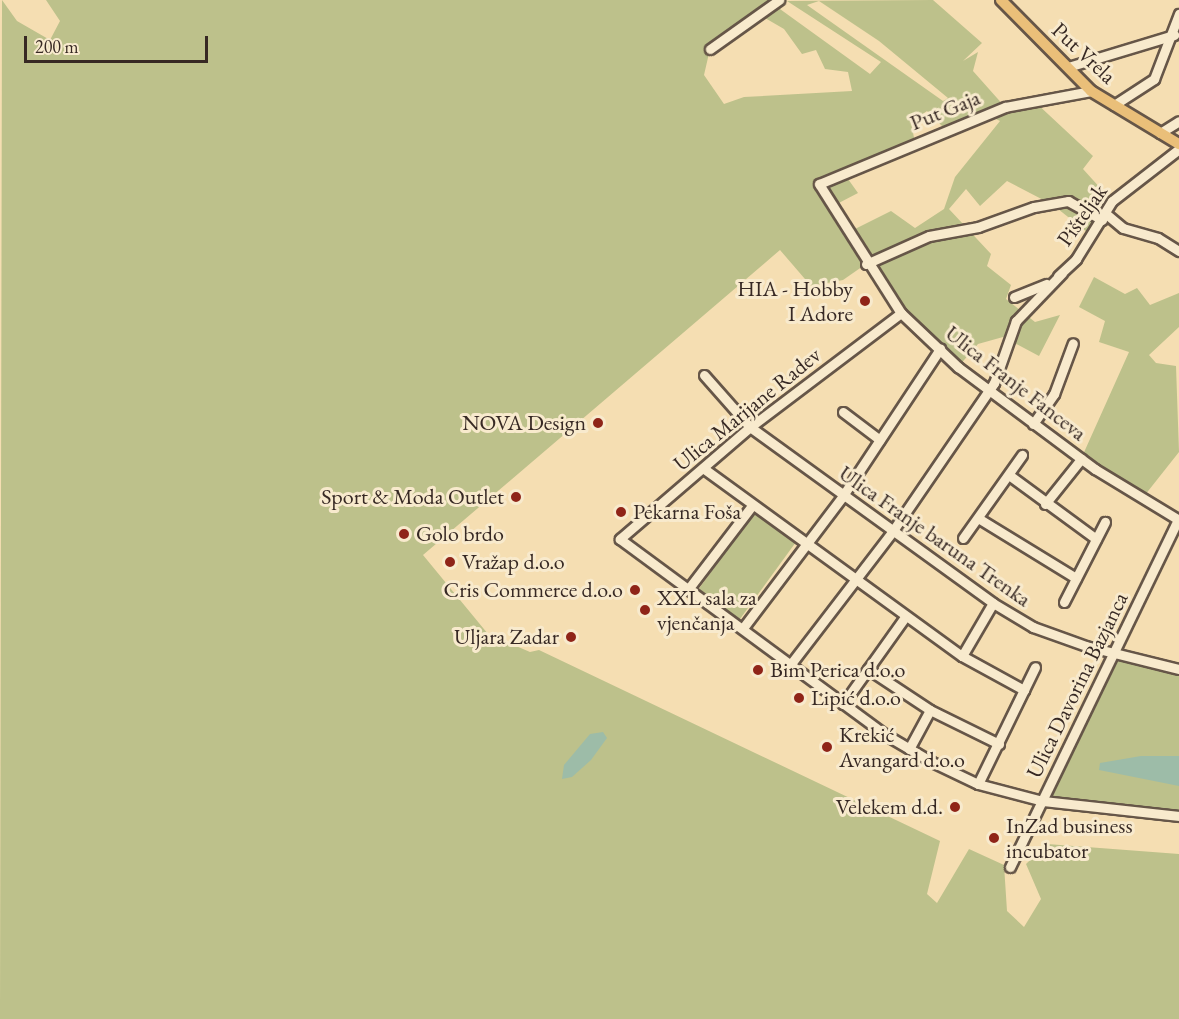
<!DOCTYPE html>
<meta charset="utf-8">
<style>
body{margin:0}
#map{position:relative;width:1179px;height:1019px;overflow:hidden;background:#f5deb2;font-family:"EB Garamond",serif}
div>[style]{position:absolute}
.green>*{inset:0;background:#bdc18b;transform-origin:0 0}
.water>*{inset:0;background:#9dbca8}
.roads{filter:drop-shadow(2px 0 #665648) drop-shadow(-2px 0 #665648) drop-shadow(0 2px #665648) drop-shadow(0 -2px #665648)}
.minor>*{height:9px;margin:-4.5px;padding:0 4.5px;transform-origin:4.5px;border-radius:4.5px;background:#f8eacd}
.major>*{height:10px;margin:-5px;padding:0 5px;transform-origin:5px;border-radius:5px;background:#eabf79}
.dots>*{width:16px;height:16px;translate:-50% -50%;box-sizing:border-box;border:3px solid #f8eacd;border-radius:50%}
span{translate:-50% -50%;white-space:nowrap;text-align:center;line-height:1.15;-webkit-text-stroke:6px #f8eacd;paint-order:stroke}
.street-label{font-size:22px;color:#372924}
.poi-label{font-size:22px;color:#372924}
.right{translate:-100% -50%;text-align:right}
.left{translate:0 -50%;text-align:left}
.scale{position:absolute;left:24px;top:36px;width:184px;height:27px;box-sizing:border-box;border:3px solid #372924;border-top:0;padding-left:8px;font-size:18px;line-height:21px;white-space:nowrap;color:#372924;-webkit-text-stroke:4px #f8eacd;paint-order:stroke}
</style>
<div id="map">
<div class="green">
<div style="clip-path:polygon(evenodd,2px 0,17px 21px,50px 40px,60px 21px,46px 0,779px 0,773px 4px,870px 74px,881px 62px,787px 1px,933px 0,982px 43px,963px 61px,978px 52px,973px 71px,1005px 107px,1034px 101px,1093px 156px,1083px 169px,1112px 201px,1092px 236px,1053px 205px,1007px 181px,980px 206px,966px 189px,949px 209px,991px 254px,987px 266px,1011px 285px,1006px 299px,1035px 322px,1060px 315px,1039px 356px,1003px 337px,978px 344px,958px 367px,901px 313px,866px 264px,843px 280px,811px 286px,780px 250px,423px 555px,488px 634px,530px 652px,539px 650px,940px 841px,927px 894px,937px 903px,969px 849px,1004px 865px,1007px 911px,1024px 927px,1041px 899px,1026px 864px,1047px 844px,1179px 854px,1179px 1019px,0 1019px,2px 0,819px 1px,879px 41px,948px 98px,943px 101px,807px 5px,819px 1px,2px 0,758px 14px,784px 29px,802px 54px,816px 50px,825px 69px,848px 72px,852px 91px,744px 97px,724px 104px,704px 75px,710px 49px,758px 14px,2px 0,927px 111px,946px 130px,992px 117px,1000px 121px,955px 177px,944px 209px,915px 228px,891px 211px,849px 232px,833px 206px,858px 193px,843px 172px,915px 143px,911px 122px,927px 111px)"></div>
<div style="clip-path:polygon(1094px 277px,1125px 294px,1137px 288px,1150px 305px,1179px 293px,1179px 327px,1149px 355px,1156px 363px,1176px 366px,1179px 452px,1141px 500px,1081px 459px,1129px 352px,1099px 342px,1105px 321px,1079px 307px)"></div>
<div style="left:754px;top:513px;width:51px;height:95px;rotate:36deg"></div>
<div style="clip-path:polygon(1113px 654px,1179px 669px,1179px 816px,1043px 801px)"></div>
</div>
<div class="water">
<div style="clip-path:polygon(603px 732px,607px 738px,591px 760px,572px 777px,562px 779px,564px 765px,590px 734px)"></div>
<div style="clip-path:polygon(1141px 756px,1179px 756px,1179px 786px,1099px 770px,1100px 763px)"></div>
</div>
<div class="roads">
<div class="minor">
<div style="left:710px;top:49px;width:85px;rotate:-35.4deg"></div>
<div style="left:1068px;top:67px;width:111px;rotate:-16.8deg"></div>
<div style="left:1091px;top:91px;width:87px;rotate:169.5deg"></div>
<div style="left:1005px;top:107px;width:201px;rotate:157.5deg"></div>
<div style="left:819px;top:184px;width:153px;rotate:57.6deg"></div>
<div style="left:901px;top:313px;width:79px;rotate:43.5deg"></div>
<div style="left:958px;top:367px;width:171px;rotate:36.7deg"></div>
<div style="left:1095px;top:469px;width:98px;rotate:31.3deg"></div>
<div style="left:1114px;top:105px;width:48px;rotate:-33deg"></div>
<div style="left:1154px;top:79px;width:70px;rotate:-69deg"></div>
<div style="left:1160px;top:133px;width:22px;rotate:-32deg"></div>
<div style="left:1105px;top:213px;width:23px;rotate:40deg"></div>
<div style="left:1123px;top:228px;width:36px;rotate:16deg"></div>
<div style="left:1158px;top:238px;width:25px;rotate:32deg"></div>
<div style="left:866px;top:264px;width:69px;rotate:-24deg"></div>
<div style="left:929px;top:236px;width:50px;rotate:-10.4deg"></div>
<div style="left:978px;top:227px;width:59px;rotate:-19.7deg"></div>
<div style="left:1034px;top:207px;width:35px;rotate:-10deg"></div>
<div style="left:1068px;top:201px;width:39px;rotate:29deg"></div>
<div style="left:1058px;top:276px;width:25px;rotate:-43deg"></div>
<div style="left:1076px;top:259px;width:68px;rotate:-58.2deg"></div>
<div style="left:1112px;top:201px;width:85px;rotate:-37.8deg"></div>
<div style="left:1014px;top:297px;width:35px;rotate:-22deg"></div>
<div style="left:901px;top:313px;width:189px;rotate:142.9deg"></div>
<div style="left:750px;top:427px;width:172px;rotate:139.3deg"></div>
<div style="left:620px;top:539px;width:330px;rotate:36.4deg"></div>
<div style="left:886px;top:735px;width:53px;rotate:30.4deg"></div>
<div style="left:932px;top:762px;width:51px;rotate:25.6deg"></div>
<div style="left:978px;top:784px;width:67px;rotate:14.7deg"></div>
<div style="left:1043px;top:801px;width:137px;rotate:6.3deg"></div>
<div style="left:704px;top:375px;width:69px;rotate:48.5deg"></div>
<div style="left:750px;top:427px;width:300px;rotate:35.9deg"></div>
<div style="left:993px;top:603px;width:47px;rotate:31deg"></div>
<div style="left:1033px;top:627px;width:56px;rotate:19.7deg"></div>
<div style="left:1086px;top:646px;width:96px;rotate:13.9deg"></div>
<div style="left:843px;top:412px;width:46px;rotate:37.1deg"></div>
<div style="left:1033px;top:424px;width:37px;rotate:-55deg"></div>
<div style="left:1054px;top:394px;width:54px;rotate:-69.6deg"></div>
<div style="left:703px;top:468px;width:320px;rotate:36deg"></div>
<div style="left:962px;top:656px;width:71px;rotate:28.7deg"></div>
<div style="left:1009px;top:475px;width:108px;rotate:36.3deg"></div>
<div style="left:1045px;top:504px;width:58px;rotate:-51.3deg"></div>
<div style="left:978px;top:518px;width:115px;rotate:31.5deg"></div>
<div style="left:963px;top:538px;width:102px;rotate:-54.6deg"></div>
<div style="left:689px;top:588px;width:102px;rotate:-52.6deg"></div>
<div style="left:1064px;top:602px;width:90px;rotate:-62.9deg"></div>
<div style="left:743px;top:628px;width:164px;rotate:-52.9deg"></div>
<div style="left:842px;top:497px;width:178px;rotate:-56.5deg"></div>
<div style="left:962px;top:656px;width:61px;rotate:-59.7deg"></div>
<div style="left:790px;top:665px;width:168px;rotate:-52.5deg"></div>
<div style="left:892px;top:532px;width:181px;rotate:-55.6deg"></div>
<div style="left:994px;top:383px;width:66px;rotate:-70.5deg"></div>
<div style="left:1016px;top:321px;width:66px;rotate:-46.2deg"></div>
<div style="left:868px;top:669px;width:74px;rotate:33.5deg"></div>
<div style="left:930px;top:710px;width:77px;rotate:26.2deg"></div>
<div style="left:843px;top:704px;width:107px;rotate:-54.5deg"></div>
<div style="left:909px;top:749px;width:44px;rotate:-61.7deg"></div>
<div style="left:978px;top:784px;width:130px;rotate:-64deg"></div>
<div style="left:1010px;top:867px;width:386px;rotate:-64.2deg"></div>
</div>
<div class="major">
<div style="left:1001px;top:0;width:128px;rotate:45.3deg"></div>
<div style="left:1091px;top:91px;width:103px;rotate:31.1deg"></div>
</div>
</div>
<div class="dots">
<div style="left:865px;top:301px;background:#8f2418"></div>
<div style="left:598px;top:423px;background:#8f2418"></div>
<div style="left:516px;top:497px;background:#8f2418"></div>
<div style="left:621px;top:512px;background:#8f2418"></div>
<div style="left:404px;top:534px;background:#8f2418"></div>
<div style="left:450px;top:562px;background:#8f2418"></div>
<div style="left:635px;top:590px;background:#8f2418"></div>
<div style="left:645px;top:610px;background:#8f2418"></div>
<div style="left:571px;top:637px;background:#8f2418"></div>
<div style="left:758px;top:670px;background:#8f2418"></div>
<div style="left:799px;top:698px;background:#8f2418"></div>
<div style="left:827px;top:747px;background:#8f2418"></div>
<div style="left:955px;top:807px;background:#8f2418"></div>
<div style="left:994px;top:838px;background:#8f2418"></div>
</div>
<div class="street-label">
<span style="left:1084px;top:53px;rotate:43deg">Put Vrela</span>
<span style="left:945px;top:110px;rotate:-22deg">Put Gaja</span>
<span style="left:1082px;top:215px;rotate:-55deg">Pišteljak</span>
<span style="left:1016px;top:383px;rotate:38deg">Ulica Franje Fanceva</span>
<span style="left:747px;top:409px;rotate:-39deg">Ulica Marijane Radev</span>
<span style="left:935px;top:536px;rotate:35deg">Ulica Franje baruna Trenka</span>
<span style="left:1077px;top:685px;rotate:-64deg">Ulica Davorina Bazjanca</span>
</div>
<div class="poi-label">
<span class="right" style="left:853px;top:301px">HIA - Hobby<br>I Adore</span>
<span class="right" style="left:586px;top:423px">NOVA Design</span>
<span class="right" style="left:504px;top:497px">Sport &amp; Moda Outlet</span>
<span class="left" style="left:633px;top:512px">Pekarna Foša</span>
<span class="left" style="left:416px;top:534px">Golo brdo</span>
<span class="left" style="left:462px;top:562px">Vražap d.o.o</span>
<span class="right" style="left:623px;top:590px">Cris Commerce d.o.o</span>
<span class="left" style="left:657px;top:610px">XXL sala za<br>vjenčanja</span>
<span class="right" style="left:559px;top:637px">Uljara Zadar</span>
<span class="left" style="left:770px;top:670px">Bim Perica d.o.o</span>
<span class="left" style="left:811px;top:698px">Lipić d.o.o</span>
<span class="left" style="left:839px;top:747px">Krekić<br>Avangard d.o.o</span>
<span class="right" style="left:943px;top:807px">Velekem d.d.</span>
<span class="left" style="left:1006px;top:838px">InZad business<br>incubator</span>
</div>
<div class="scale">200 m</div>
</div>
